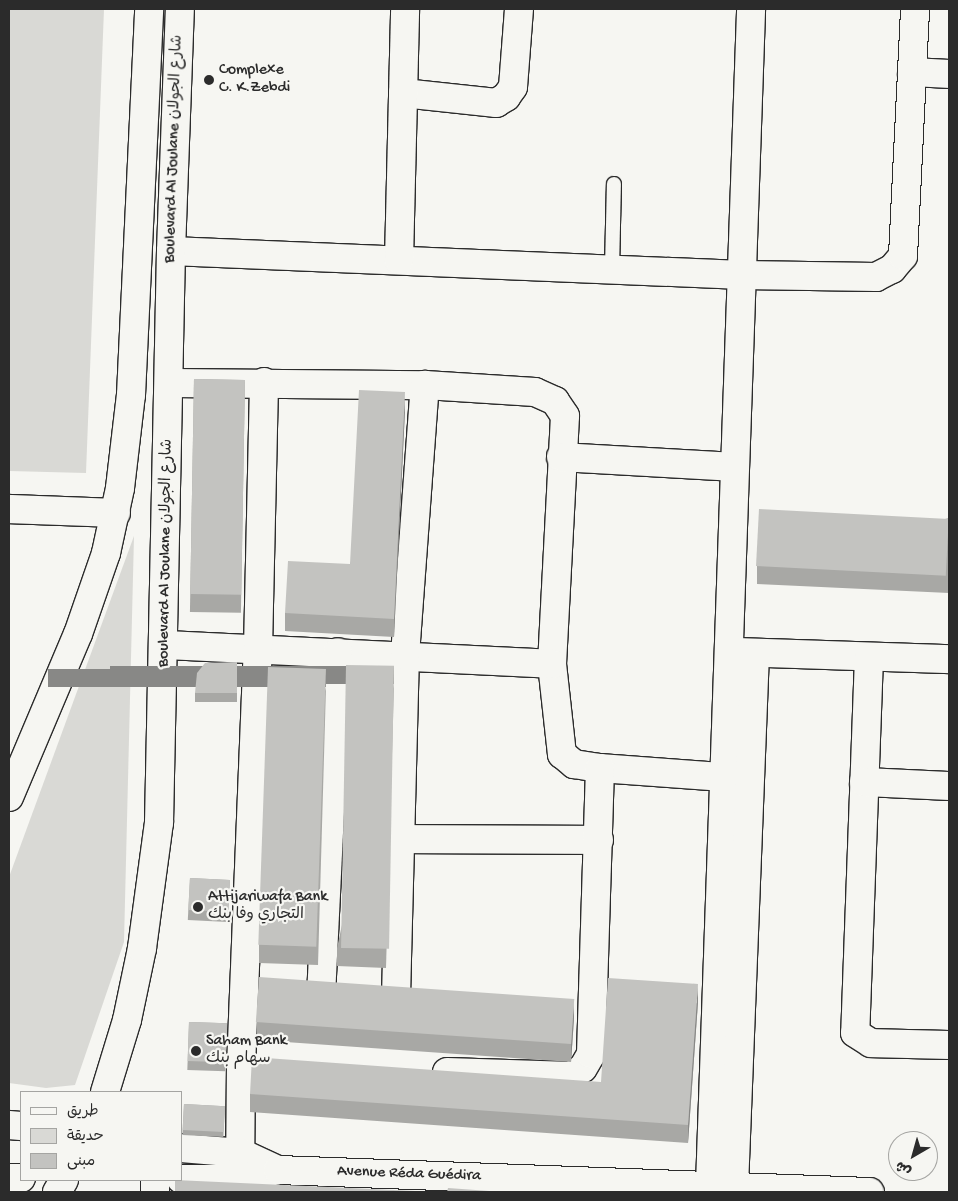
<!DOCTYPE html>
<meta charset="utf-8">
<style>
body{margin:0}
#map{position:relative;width:958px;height:1201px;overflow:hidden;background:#f6f6f2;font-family:"Gochi Hand","Playpen Sans Arabic",sans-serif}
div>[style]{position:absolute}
.green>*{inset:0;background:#d9d9d5}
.roads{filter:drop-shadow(1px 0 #2b2b2b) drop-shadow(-1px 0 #2b2b2b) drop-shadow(0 1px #2b2b2b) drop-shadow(0 -1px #2b2b2b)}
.lane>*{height:14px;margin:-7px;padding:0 7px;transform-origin:7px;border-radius:7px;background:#f6f6f2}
.street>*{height:28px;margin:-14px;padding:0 14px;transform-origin:14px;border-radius:14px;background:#f6f6f2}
.secondary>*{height:28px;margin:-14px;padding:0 14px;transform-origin:14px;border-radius:14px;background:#f6f6f2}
.wall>*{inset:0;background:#a8a8a5;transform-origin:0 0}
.shaded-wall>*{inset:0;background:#888886;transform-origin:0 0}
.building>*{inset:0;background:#c3c3c0;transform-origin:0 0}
.dots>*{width:14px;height:14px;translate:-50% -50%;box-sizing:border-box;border:2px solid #f6f6f2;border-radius:50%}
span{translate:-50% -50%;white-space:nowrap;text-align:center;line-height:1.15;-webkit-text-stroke:4.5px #f6f6f2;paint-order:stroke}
.poi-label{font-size:16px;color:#2b2b2b}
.left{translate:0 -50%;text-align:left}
.street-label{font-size:16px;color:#2b2b2b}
.frame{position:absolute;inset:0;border:10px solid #2b2b2b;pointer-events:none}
.legend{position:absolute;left:20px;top:1091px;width:162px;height:90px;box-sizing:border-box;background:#f6f6f2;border:1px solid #a5a5a2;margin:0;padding:6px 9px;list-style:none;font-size:15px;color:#2b2b2b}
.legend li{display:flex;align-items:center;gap:10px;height:25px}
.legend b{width:25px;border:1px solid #a5a5a2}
.north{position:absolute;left:888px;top:1131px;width:50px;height:50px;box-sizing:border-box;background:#f6f6f2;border:1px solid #a5a5a2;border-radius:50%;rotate:218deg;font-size:14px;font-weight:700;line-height:20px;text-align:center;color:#2b2b2b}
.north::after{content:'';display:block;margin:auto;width:18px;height:22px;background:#2b2b2b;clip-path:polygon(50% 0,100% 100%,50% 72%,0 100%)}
</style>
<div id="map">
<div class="green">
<div style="clip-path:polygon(9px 9px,104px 9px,86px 473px,9px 471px)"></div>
<div style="clip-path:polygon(134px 536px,124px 942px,75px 1085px,46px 1088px,9px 1083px,9px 877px)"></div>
</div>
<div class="roads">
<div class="lane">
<div style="left:612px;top:269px;width:85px;rotate:-88.7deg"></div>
</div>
<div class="street">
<div style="left:912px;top:72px;width:37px;rotate:3deg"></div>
<div style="left:403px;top:93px;width:94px;rotate:6.1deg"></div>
<div style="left:496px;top:103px;width:12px;rotate:-31deg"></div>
<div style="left:506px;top:97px;width:12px;rotate:-55deg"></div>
<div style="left:513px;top:87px;width:78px;rotate:-85.6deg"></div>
<div style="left:171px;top:251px;width:572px;rotate:2.41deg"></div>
<div style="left:742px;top:275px;width:134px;rotate:0.9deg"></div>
<div style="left:876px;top:277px;width:18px;rotate:-27deg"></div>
<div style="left:892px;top:269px;width:17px;rotate:-50deg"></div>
<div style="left:903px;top:256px;width:247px;rotate:-87.2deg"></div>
<div style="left:399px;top:260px;width:251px;rotate:-88.6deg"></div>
<div style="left:171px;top:383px;width:254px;rotate:0.5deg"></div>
<div style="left:425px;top:385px;width:110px;rotate:3.6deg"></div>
<div style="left:535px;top:392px;width:22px;rotate:24deg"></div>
<div style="left:555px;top:401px;width:18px;rotate:56deg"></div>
<div style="left:565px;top:416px;width:248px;rotate:93deg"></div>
<div style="left:552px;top:664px;width:91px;rotate:83.7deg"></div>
<div style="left:562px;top:754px;width:16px;rotate:40deg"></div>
<div style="left:574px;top:764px;width:26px;rotate:9deg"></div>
<div style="left:600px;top:768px;width:124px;rotate:4.2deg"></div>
<div style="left:561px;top:457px;width:174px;rotate:3.3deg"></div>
<div style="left:9px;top:509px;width:107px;rotate:2.1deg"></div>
<div style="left:165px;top:645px;width:387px;rotate:2.8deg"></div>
<div style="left:736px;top:652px;width:213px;rotate:1.9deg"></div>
<div style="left:869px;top:657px;width:376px;rotate:92.1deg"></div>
<div style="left:855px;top:1033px;width:19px;rotate:32deg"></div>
<div style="left:871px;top:1043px;width:78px;rotate:1.5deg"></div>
<div style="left:864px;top:782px;width:85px;rotate:2.7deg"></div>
<div style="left:401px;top:839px;width:198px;rotate:0.3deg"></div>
<div style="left:321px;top:996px;width:344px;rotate:-87.2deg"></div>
<div style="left:396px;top:997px;width:342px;rotate:-88.5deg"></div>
<div style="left:405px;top:655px;width:271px;rotate:-85.8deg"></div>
<div style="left:447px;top:1072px;width:124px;rotate:1.8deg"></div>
<div style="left:571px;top:1076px;width:14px;rotate:-34deg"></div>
<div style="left:583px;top:1068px;width:16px;rotate:-60deg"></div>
<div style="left:591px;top:1054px;width:286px;rotate:-88.2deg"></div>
<div style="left:240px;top:1178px;width:111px;rotate:-89.5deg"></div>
<div style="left:241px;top:1067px;width:418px;rotate:-87.7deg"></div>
<div style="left:258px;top:649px;width:267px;rotate:-88.7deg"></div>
<div style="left:710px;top:1186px;width:1178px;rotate:-88deg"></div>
<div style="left:734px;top:1187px;width:534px;rotate:-87.75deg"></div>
<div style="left:155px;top:1192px;width:12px;rotate:-90deg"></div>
</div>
<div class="secondary">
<div style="left:9px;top:797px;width:177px;rotate:-67.1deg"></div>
<div style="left:78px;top:634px;width:86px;rotate:-70.9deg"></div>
<div style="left:106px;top:553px;width:66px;rotate:-77.8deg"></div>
<div style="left:120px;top:488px;width:94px;rotate:-83.3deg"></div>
<div style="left:131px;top:395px;width:386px;rotate:-87.3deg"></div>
<div style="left:105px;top:1092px;width:75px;rotate:-73deg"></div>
<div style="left:127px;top:1020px;width:74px;rotate:-78.2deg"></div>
<div style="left:142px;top:948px;width:126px;rotate:-82.3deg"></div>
<div style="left:159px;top:823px;width:572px;rotate:-88.8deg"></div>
<div style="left:171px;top:251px;width:242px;rotate:-87.9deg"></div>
<div style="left:9px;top:1125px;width:12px;rotate:5deg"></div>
<div style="left:181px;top:1148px;width:60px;rotate:4.8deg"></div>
<div style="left:241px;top:1153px;width:41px;rotate:24.7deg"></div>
<div style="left:9px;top:1178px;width:12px"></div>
<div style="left:181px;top:1179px;width:59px"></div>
<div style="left:240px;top:1179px;width:39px;rotate:-13deg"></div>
<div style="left:278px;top:1170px;width:592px;rotate:2.13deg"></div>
<div style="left:57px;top:1192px;width:14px;rotate:-60deg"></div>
</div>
</div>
<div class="wall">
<div style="left:194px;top:379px;width:51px;height:233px;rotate:1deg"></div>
<div style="clip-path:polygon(405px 410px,394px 637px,285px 631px,285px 613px,350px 564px)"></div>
<div style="clip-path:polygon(949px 518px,949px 593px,757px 584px,757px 566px)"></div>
<div style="clip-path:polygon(237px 662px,237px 702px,195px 702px,195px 693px)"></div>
<div style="clip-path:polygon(394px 684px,386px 968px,337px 966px,337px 948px)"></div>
<div style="clip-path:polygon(326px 687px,318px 965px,259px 963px,259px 945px)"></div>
<div style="left:190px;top:878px;width:40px;height:42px;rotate:3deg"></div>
<div style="clip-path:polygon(698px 1002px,688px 1143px,250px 1112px,250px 1094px,601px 1082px)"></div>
<div style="clip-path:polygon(574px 1018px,571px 1062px,257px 1040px,257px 1022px)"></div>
<div style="left:189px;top:1022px;width:38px;height:48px;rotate:2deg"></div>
<div style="left:184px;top:1104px;width:41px;height:31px;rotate:3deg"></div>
</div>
<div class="shaded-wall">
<div style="clip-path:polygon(405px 392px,405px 410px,394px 637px,394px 619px)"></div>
<div style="left:394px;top:666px;width:18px;height:284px;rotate:90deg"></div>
<div style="left:326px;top:669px;width:18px;height:278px;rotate:90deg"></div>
<div style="clip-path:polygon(698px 984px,698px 1002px,688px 1143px,688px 1125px)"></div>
<div style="clip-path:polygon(574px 1000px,574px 1018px,571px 1062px,571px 1044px)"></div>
</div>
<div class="building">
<div style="left:194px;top:379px;width:51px;height:215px;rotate:1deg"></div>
<div style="clip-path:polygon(359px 390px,405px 392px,394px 619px,285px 613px,288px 561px,350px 564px)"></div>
<div style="left:759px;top:509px;width:190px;height:57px;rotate:3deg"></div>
<div style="clip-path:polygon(237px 662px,237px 693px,195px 693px,197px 673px,205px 663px)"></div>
<div style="left:346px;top:665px;width:48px;height:283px;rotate:1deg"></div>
<div style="left:268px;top:667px;width:58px;height:278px;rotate:2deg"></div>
<div style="left:190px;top:878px;width:40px;height:32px;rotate:3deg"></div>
<div style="left:259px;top:977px;width:316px;height:45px;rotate:4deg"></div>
<div style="clip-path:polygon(608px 978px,698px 984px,688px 1125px,250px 1094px,252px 1057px,601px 1082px)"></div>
<div style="left:189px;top:1022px;width:38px;height:39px;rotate:2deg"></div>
<div style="left:184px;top:1104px;width:41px;height:26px;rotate:3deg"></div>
<div style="clip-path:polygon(175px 1180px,415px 1191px,415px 1192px,175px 1192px)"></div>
<div style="clip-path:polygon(448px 1188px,503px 1192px,447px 1192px)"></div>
</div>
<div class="dots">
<div style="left:209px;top:80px;background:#2b2b2b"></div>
<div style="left:198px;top:907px;background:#2b2b2b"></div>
<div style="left:196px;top:1051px;background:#2b2b2b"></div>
</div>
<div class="poi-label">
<span class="left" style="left:219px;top:80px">Complexe<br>C. K.Zebdi</span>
<span class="left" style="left:208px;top:907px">Attijariwafa Bank<br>التجاري وفا بنك</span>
<span class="left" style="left:206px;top:1051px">Saham Bank<br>سهام بنك</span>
</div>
<div class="street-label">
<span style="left:175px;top:149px;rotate:-88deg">Boulevard Al Joulane شارع الجولان</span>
<span style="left:167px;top:553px;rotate:-89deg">Boulevard Al Joulane شارع الجولان</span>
<span style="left:409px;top:1175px;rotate:2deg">Avenue Réda Guédira</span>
</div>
<div class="frame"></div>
<ul class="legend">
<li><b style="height:6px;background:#f6f6f2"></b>طريق</li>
<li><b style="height:14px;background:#d9d9d5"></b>حديقة</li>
<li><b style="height:14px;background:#c3c3c0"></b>مبنى</li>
</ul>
<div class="north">ش</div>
</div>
